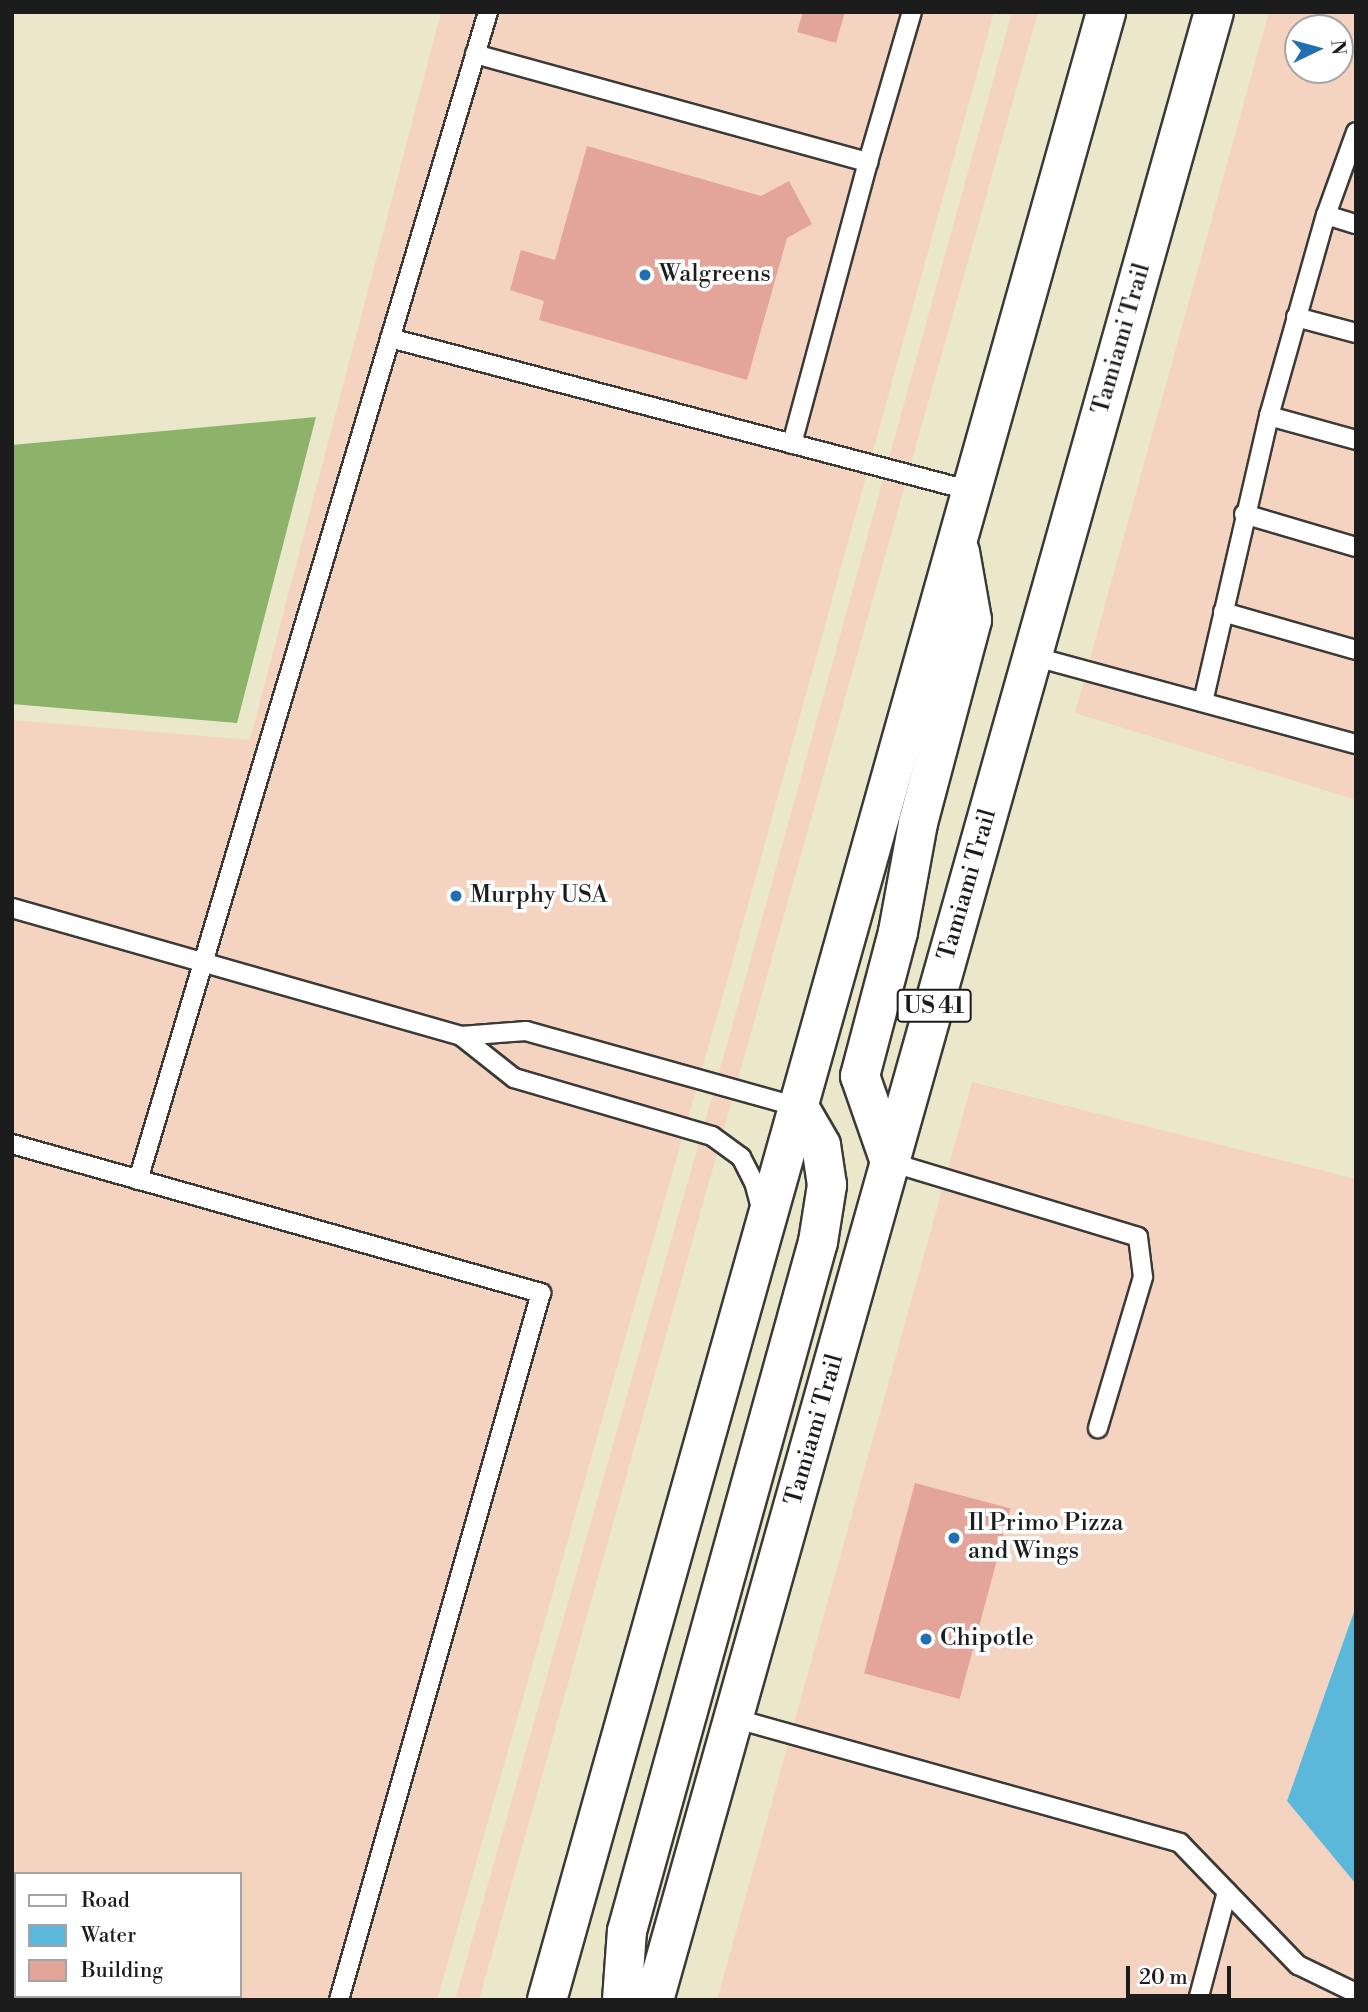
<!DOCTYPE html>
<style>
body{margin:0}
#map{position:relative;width:1368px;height:2012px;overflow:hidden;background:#ebe7cb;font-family:"Libre Bodoni",serif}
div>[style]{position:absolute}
.built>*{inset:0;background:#f5d3c1}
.forest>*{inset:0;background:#8cb369}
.water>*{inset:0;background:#5cb8da}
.building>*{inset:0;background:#e3a59a;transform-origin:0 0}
.roads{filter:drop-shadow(2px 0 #3b3a36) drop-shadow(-2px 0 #3b3a36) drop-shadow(0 2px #3b3a36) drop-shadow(0 -2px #3b3a36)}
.service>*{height:18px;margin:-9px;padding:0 9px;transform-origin:9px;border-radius:9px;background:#fff}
.primary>*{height:38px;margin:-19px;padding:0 19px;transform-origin:19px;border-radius:19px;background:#fff}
.dots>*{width:19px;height:19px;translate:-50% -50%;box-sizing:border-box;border:4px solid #fff;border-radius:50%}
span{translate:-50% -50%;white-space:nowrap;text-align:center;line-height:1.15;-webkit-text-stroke:7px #fff;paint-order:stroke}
.shield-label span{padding:2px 5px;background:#fff;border:2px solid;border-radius:5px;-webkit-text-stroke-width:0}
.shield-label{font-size:23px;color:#1c1c1c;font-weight:700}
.poi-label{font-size:24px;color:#1c1c1c}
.left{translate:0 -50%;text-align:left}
.street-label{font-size:24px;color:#1c1c1c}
.frame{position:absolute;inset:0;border:14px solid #1c1c1c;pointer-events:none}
.legend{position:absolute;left:14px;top:1872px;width:228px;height:126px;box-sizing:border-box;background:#fff;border:2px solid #a4a4a4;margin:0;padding:9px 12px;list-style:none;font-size:21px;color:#1c1c1c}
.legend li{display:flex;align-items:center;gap:14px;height:35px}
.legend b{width:35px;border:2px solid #a4a4a4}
.north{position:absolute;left:1284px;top:14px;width:70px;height:70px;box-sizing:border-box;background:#fff;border:2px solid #a4a4a4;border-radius:50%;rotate:85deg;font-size:19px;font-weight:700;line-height:28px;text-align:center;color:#1c1c1c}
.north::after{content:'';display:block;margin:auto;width:24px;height:32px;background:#1f6fb2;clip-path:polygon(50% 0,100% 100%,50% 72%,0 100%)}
.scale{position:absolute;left:1126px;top:1966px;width:105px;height:32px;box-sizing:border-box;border:4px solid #1c1c1c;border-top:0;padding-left:9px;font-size:21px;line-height:24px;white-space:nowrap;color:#1c1c1c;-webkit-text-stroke:5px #fff;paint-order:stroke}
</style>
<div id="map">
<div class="built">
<div style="clip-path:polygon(evenodd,441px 12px,994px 12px,727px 981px,437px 2000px,12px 2000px,12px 720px,250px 740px,441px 12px,16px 1874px,240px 1874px,240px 1996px,16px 1996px,16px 1874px)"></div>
<div style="clip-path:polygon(1012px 12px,1038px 12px,479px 2000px,455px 2000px,744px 984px)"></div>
<div style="clip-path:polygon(evenodd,1269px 12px,1356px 12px,1356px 800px,1075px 713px,1269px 12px,1298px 28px,1340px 28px,1340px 70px,1298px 70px,1298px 28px)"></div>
<div style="clip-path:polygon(972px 1082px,1356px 1179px,1356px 1606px,1287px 1801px,1356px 1884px,1356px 2000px,717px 2000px)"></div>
</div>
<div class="forest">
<div style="clip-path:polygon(316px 417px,237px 723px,12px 704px,12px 445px)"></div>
</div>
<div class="water">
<div style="clip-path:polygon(1356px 1606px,1356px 1884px,1287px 1801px)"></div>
</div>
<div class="building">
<div style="clip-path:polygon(803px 12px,845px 12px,836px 43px,797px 32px)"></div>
<div style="clip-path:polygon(587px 146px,761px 196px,789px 181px,812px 224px,787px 238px,747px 380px,539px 320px,544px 301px,510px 290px,521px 250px,555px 260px)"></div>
<div style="left:915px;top:1483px;width:99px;height:197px;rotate:15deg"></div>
</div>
<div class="roads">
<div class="service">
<div style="left:475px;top:54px;width:408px;rotate:15.4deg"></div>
<div style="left:868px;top:162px;width:292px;rotate:105.1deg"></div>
<div style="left:868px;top:162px;width:156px;rotate:-73.7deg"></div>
<div style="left:1326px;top:215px;width:88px;rotate:-70.1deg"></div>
<div style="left:1296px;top:317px;width:62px;rotate:14.9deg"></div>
<div style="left:390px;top:338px;width:602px;rotate:14.73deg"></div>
<div style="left:1269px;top:416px;width:90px;rotate:15.4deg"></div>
<div style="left:1244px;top:514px;width:117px;rotate:16.4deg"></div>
<div style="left:1223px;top:612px;width:138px;rotate:15.9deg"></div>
<div style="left:1032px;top:656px;width:336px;rotate:15.2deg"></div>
<div style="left:1203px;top:702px;width:294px;rotate:-77deg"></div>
<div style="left:1269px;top:416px;width:209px;rotate:-74.2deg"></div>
<div style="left:1326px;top:215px;width:31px;rotate:17deg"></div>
<div style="left:12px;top:908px;width:467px;rotate:15.9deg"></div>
<div style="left:461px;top:1036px;width:65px;rotate:-4.4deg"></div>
<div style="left:526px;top:1031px;width:283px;rotate:15.6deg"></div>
<div style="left:461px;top:1036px;width:68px;rotate:38.4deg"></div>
<div style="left:514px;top:1078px;width:206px;rotate:16.3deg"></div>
<div style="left:712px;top:1136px;width:36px;rotate:36deg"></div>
<div style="left:741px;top:1157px;width:28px;rotate:63deg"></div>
<div style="left:754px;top:1182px;width:30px;rotate:75deg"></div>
<div style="left:12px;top:1144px;width:550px;rotate:15.73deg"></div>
<div style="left:541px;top:1293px;width:735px;rotate:105.95deg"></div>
<div style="left:890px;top:1162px;width:259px;rotate:16.8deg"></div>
<div style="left:1138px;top:1237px;width:40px;rotate:82.9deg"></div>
<div style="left:1143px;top:1277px;width:158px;rotate:106.6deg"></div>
<div style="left:138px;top:1180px;width:1219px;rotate:-73.32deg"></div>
<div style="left:733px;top:1718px;width:464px;rotate:15.6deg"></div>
<div style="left:1180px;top:1843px;width:170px;rotate:46deg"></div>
<div style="left:1298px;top:1965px;width:64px;rotate:25.8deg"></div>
<div style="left:1198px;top:2000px;width:112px;rotate:-75deg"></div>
</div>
<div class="primary">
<div style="left:890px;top:1162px;width:91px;rotate:-109.2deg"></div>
<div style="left:860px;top:1076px;width:149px;rotate:-75.2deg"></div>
<div style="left:898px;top:932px;width:111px;rotate:-79.6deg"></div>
<div style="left:918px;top:823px;width:210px;rotate:-75.1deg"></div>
<div style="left:972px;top:620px;width:69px;rotate:-100deg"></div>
<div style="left:547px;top:2000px;width:2065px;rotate:-74.29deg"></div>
<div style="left:622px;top:2000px;width:69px;rotate:-85.9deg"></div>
<div style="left:627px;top:1931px;width:715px;rotate:-74.51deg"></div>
<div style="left:818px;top:1242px;width:58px;rotate:-81deg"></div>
<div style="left:827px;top:1185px;width:40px;rotate:-98.5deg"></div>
<div style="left:821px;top:1145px;width:44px;rotate:-120.1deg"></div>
<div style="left:654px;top:2000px;width:2065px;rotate:-74.27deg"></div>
</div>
</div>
<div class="dots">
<div style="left:645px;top:275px;background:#1f6fb2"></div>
<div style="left:456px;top:896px;background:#1f6fb2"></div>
<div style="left:954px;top:1538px;background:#1f6fb2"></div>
<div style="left:926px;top:1639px;background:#1f6fb2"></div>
</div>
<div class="shield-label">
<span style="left:934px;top:1006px">US 41</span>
</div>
<div class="poi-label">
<span class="left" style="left:659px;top:275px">Walgreens</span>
<span class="left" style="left:470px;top:896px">Murphy USA</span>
<span class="left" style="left:968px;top:1538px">Il Primo Pizza<br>and Wings</span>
<span class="left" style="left:940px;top:1639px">Chipotle</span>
</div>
<div class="street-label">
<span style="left:1122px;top:339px;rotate:-74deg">Tamiami Trail</span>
<span style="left:968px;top:885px;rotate:-74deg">Tamiami Trail</span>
<span style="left:815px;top:1430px;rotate:-74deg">Tamiami Trail</span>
</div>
<div class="frame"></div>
<ul class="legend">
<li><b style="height:9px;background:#fff"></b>Road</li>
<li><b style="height:19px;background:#5cb8da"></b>Water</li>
<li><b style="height:19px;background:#e3a59a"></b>Building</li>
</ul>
<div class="north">N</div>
<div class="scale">20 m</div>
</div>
